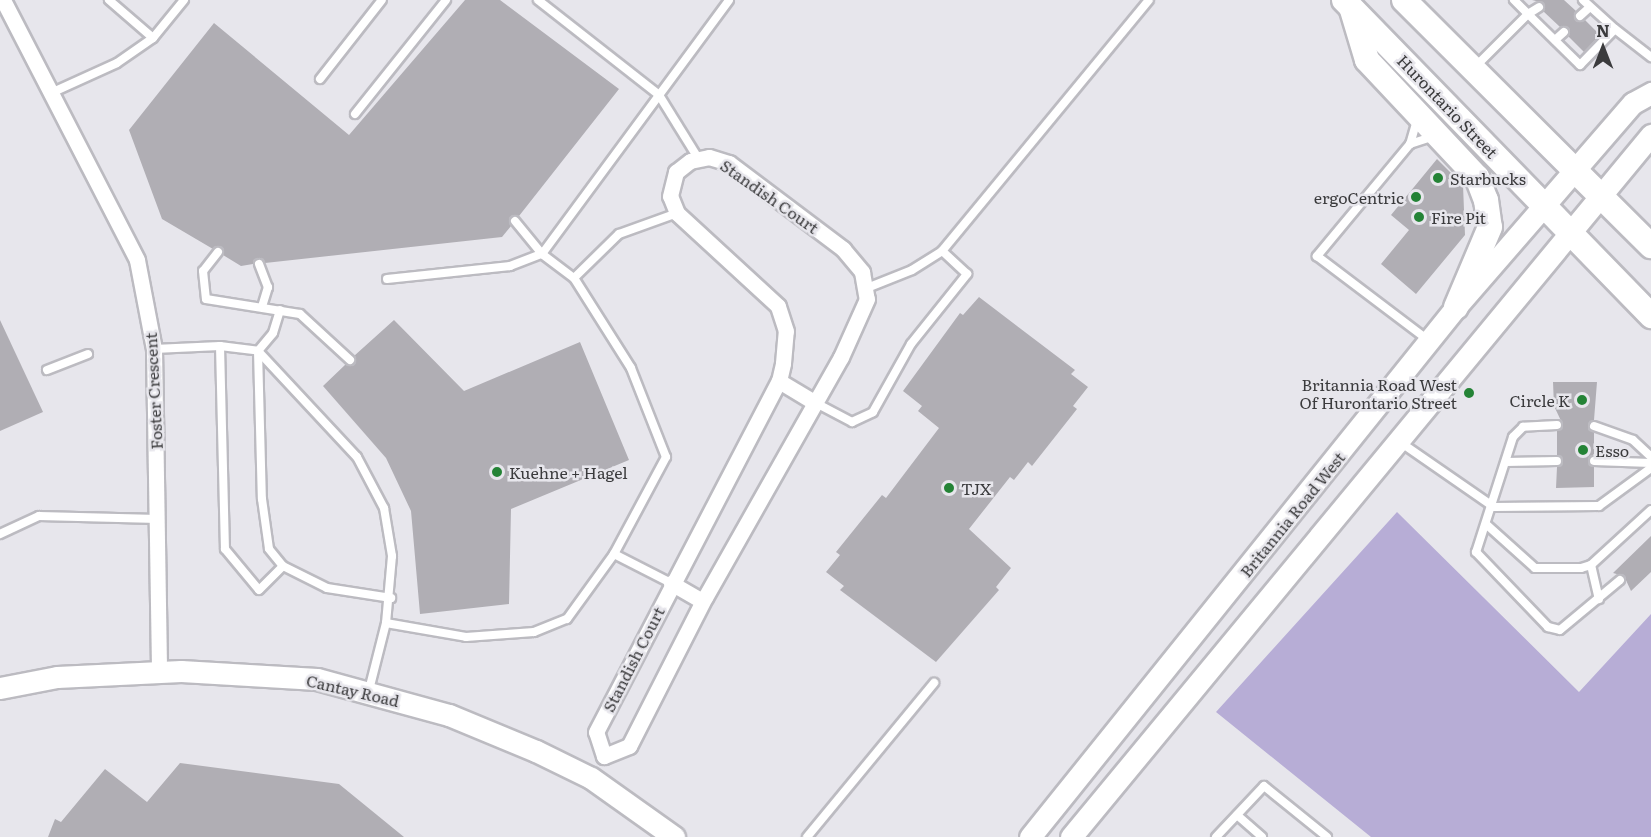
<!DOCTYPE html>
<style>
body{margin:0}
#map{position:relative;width:1651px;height:837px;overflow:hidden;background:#e7e6ec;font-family:Literata,serif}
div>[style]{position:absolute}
.green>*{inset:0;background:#b7add6}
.building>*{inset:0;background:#b0aeb4}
.roads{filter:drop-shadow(2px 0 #bcbbc1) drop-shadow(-2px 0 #bcbbc1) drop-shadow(0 2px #bcbbc1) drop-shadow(0 -2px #bcbbc1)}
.lane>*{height:8px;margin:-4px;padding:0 4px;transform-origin:4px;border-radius:4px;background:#fff}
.street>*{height:15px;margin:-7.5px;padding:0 7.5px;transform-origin:7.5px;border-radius:7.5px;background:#fff}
.secondary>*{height:21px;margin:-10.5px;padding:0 10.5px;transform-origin:10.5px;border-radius:10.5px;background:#fff}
.primary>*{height:24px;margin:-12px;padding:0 12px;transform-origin:12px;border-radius:12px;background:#fff}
.dots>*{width:16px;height:16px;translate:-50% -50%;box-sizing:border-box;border:3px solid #e7e6ec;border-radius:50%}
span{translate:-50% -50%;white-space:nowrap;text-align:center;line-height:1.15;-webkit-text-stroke:5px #e7e6ec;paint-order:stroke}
.street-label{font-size:16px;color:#3b3b3d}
.poi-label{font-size:16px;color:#3b3b3d}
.left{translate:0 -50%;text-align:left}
.right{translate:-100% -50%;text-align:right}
.north{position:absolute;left:1573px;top:18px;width:60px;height:60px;-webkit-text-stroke:4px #e7e6ec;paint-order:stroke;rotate:0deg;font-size:16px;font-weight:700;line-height:24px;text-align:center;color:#3b3b3d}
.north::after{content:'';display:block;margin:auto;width:21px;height:27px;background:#3b3b3d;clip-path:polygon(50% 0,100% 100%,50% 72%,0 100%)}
</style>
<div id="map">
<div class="green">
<div style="clip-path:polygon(1397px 512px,1579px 692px,1651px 614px,1651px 837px,1371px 837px,1216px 712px)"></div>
</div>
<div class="building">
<div style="clip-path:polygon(465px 0,500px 0,619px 89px,519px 216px,511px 217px,511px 226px,502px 237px,265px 263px,257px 258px,253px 264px,241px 266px,223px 255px,221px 247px,213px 249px,162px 219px,129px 130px,214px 23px,349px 135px)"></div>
<div style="clip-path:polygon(1532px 0,1564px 0,1576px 11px,1576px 20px,1585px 20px,1600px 35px,1584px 52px,1568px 36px,1568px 28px,1560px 27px,1543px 11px,1544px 3px)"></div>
<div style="clip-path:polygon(1437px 159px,1463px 185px,1465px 235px,1416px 294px,1381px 264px,1409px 230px,1391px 215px)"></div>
<div style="clip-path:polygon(979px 297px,1075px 370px,1071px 374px,1088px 387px,1073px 406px,1077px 409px,1032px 466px,1028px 462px,1014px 480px,1010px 477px,969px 529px,1011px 568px,996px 587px,999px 590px,936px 662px,840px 590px,844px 586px,826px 572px,840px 555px,836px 552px,882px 495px,886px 498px,939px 428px,918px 411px,922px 406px,903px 391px,960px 313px,963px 315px)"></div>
<div style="clip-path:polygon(0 320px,43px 412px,0 431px)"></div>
<div style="clip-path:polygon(394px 320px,464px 391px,580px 342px,629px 460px,511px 509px,509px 604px,420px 614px,411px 511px,386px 458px,323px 386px,346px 364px,354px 364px,354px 356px)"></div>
<div style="clip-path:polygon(1553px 382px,1597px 382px,1594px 420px,1588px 426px,1594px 432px,1594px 455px,1588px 461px,1594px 467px,1594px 487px,1556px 488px,1557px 467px,1563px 461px,1557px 455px,1557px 431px,1563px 425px,1554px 406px)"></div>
<div style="clip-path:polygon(1651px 536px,1651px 572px,1631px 591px,1624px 576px,1613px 573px)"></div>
<div style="clip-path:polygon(180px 763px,339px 784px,404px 837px,48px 837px,55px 819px,61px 822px,105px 769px,147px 802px)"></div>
</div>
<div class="roads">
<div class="lane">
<div style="left:109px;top:0;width:58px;rotate:40.8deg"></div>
<div style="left:538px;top:0;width:154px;rotate:38.1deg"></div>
<div style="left:659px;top:95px;width:74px;rotate:58.2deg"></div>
<div style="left:1514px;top:0;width:20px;rotate:45deg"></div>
<div style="left:1528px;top:14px;width:13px;rotate:-32deg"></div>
<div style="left:1583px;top:0;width:43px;rotate:42.2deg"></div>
<div style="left:1580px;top:16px;width:13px;rotate:-42deg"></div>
<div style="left:1555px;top:40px;width:12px;rotate:-42deg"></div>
<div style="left:1474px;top:68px;width:76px;rotate:-45deg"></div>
<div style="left:1528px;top:14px;width:73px;rotate:44.4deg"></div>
<div style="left:1580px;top:65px;width:50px;rotate:-45.8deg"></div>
<div style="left:1615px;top:29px;width:46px;rotate:37.9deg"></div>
<div style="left:320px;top:79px;width:100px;rotate:-51.9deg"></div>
<div style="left:51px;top:93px;width:72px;rotate:-24.4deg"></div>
<div style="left:117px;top:63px;width:44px;rotate:-34.8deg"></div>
<div style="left:153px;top:38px;width:49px;rotate:-50.8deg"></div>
<div style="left:355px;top:114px;width:146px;rotate:-51.4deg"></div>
<div style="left:1417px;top:120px;width:25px;rotate:106deg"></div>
<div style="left:1410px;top:144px;width:146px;rotate:129.7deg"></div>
<div style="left:1317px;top:256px;width:139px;rotate:37.1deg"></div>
<div style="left:1410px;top:144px;width:25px;rotate:-18deg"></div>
<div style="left:515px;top:221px;width:43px;rotate:50.7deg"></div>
<div style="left:542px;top:254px;width:40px;rotate:37deg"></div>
<div style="left:574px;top:278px;width:63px;rotate:-44.4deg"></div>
<div style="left:619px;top:234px;width:62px;rotate:-19.9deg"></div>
<div style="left:218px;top:252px;width:24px;rotate:128deg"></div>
<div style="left:203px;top:271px;width:28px;rotate:84deg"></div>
<div style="left:206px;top:299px;width:95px;rotate:9.1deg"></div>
<div style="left:300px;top:314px;width:68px;rotate:42.6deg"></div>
<div style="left:259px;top:264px;width:25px;rotate:69deg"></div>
<div style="left:268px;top:287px;width:21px;rotate:107deg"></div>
<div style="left:387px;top:279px;width:124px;rotate:-6deg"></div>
<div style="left:510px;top:266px;width:34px;rotate:-21deg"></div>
<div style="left:542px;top:254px;width:315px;rotate:-53.6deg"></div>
<div style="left:867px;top:288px;width:48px;rotate:-21.8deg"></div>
<div style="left:912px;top:270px;width:36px;rotate:-32deg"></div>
<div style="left:942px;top:251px;width:325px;rotate:-50.5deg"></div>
<div style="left:220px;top:346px;width:203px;rotate:88.6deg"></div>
<div style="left:225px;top:549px;width:53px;rotate:50.3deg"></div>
<div style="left:259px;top:590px;width:34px;rotate:-45deg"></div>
<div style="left:154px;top:349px;width:66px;rotate:-2.6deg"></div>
<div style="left:220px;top:346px;width:38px;rotate:7deg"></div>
<div style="left:258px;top:351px;width:23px;rotate:-50deg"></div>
<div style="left:273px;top:333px;width:24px;rotate:-73deg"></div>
<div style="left:258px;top:351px;width:148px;rotate:88.5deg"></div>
<div style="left:262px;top:499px;width:50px;rotate:82deg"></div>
<div style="left:269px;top:549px;width:22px;rotate:51deg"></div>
<div style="left:283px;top:566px;width:49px;rotate:26.6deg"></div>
<div style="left:327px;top:588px;width:65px;rotate:8.9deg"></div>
<div style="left:258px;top:351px;width:145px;rotate:47deg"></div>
<div style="left:357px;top:457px;width:58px;rotate:62.1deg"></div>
<div style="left:384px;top:508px;width:49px;rotate:80.5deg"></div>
<div style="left:392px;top:556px;width:67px;rotate:95.1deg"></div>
<div style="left:47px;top:370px;width:44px;rotate:-21.3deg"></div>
<div style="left:814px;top:402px;width:43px;rotate:27.8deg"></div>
<div style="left:852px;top:422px;width:23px;rotate:-25deg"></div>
<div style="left:873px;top:412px;width:78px;rotate:-60.8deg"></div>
<div style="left:911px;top:344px;width:90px;rotate:-51.3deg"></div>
<div style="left:967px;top:274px;width:34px;rotate:-137deg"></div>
<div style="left:1557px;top:425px;width:34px;rotate:177deg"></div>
<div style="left:1523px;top:427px;width:14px;rotate:135deg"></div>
<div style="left:1513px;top:437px;width:121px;rotate:107.8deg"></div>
<div style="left:1476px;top:552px;width:104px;rotate:46.2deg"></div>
<div style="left:1548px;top:627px;width:12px;rotate:14deg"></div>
<div style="left:1560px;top:630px;width:78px;rotate:-39.8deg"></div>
<div style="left:1594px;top:426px;width:41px;rotate:19.7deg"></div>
<div style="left:1633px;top:440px;width:25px;rotate:43deg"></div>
<div style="left:1400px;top:442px;width:114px;rotate:34.7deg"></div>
<div style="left:1494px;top:507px;width:105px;rotate:-0.5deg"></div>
<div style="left:1599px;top:506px;width:64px;rotate:-36.2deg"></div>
<div style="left:1594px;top:461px;width:57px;rotate:2deg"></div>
<div style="left:1506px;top:462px;width:51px;rotate:-1.1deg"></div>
<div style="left:1487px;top:525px;width:64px;rotate:41.9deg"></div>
<div style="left:1535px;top:568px;width:46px"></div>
<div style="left:1581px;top:568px;width:10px;rotate:-17deg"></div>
<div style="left:1591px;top:565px;width:81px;rotate:-42.5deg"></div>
<div style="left:0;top:534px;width:43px;rotate:-24.8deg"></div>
<div style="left:39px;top:516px;width:119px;rotate:1.4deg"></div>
<div style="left:614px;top:554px;width:64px;rotate:27deg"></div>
<div style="left:1591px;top:565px;width:35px;rotate:77deg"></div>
<div style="left:369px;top:690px;width:69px;rotate:-75.8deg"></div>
<div style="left:386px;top:623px;width:81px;rotate:9.9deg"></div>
<div style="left:466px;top:637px;width:68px;rotate:-4.2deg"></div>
<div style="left:534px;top:632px;width:35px;rotate:-22deg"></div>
<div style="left:567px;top:619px;width:80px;rotate:-54.1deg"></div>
<div style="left:614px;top:554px;width:110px;rotate:-61.8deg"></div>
<div style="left:666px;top:457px;width:96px;rotate:-111.5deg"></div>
<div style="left:631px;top:368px;width:107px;rotate:-122.3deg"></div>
<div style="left:1237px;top:815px;width:33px;rotate:41deg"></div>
<div style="left:807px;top:837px;width:200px;rotate:-50.5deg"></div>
<div style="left:1216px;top:837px;width:70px;rotate:-46.7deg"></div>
<div style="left:1264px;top:786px;width:81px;rotate:39deg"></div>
</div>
<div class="street">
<div style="left:3px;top:0;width:292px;rotate:62.7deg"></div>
<div style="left:137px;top:260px;width:91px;rotate:79.2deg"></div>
<div style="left:154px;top:349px;width:323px;rotate:89.1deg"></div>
<div style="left:709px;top:157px;width:21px;rotate:17deg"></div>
<div style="left:729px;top:163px;width:143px;rotate:37deg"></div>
<div style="left:843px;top:249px;width:30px;rotate:50deg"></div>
<div style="left:862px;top:272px;width:27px;rotate:80deg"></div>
<div style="left:867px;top:299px;width:64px;rotate:114.1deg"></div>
<div style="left:841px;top:357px;width:276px;rotate:119.5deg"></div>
<div style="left:705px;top:597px;width:167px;rotate:117deg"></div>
<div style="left:629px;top:746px;width:27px;rotate:158deg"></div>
<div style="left:604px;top:756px;width:25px;rotate:-108deg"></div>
<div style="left:596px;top:732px;width:396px;rotate:-62.5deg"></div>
<div style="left:779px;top:381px;width:18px;rotate:-77deg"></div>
<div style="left:783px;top:363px;width:32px;rotate:-85deg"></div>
<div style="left:786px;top:331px;width:26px;rotate:-108deg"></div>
<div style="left:778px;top:306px;width:137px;rotate:-137.4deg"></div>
<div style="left:677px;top:213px;width:18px;rotate:-112deg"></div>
<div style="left:670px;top:196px;width:25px;rotate:-76deg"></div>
<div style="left:676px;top:172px;width:18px;rotate:-38deg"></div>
<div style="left:690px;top:161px;width:19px;rotate:-12deg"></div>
<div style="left:779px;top:381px;width:39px;rotate:31deg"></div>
<div style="left:671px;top:583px;width:36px;rotate:30deg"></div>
</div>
<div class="secondary">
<div style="left:0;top:688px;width:58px;rotate:-10.9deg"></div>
<div style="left:57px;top:677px;width:124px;rotate:-2.8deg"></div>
<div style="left:181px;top:671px;width:136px;rotate:3.4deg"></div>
<div style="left:317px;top:679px;width:137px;rotate:15.3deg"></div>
<div style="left:449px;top:715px;width:94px;rotate:22.5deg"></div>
<div style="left:536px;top:751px;width:61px;rotate:26.1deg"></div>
<div style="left:591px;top:778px;width:102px;rotate:35.4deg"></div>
<div style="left:1030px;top:837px;width:680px;rotate:-51.21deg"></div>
<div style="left:1456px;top:307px;width:270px;rotate:-49.1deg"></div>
<div style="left:1633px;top:103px;width:21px;rotate:-29deg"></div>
<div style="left:1071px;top:837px;width:911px;rotate:-50.44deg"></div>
</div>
<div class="primary">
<div style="left:1344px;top:0;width:441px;rotate:45.8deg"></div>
<div style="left:1404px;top:0;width:349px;rotate:44.9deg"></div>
<div style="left:1352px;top:10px;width:52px;rotate:73.3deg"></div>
<div style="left:1367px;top:60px;width:161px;rotate:46.8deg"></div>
<div style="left:1477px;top:177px;width:25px;rotate:69deg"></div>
<div style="left:1486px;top:200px;width:27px;rotate:82deg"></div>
<div style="left:1490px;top:227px;width:87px;rotate:113deg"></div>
</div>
</div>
<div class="dots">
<div style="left:1438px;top:178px;background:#248336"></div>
<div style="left:1416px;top:197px;background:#248336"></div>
<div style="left:1419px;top:217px;background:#248336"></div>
<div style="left:1469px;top:393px;background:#248336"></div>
<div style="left:1582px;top:400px;background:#248336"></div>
<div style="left:1583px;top:450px;background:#248336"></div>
<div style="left:497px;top:472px;background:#248336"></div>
<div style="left:949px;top:488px;background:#248336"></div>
</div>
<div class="street-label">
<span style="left:1448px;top:106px;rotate:46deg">Hurontario Street</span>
<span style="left:770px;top:196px;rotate:35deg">Standish Court</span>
<span style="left:153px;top:391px;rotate:-93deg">Foster Crescent</span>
<span style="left:1292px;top:514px;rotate:-51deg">Britannia Road West</span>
<span style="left:633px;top:659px;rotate:-63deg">Standish Court</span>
<span style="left:353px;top:690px;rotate:13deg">Cantay Road</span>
</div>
<div class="poi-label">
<span class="left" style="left:1450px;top:178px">Starbucks</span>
<span class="right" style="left:1404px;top:197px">ergoCentric</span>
<span class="left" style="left:1431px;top:217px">Fire Pit</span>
<span class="right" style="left:1457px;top:393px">Britannia Road West<br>Of Hurontario Street</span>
<span class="right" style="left:1570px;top:400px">Circle K</span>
<span class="left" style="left:1595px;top:450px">Esso</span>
<span class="left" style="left:509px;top:472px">Kuehne + Hagel</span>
<span class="left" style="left:961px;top:488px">TJX</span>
</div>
<div class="north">N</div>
</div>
